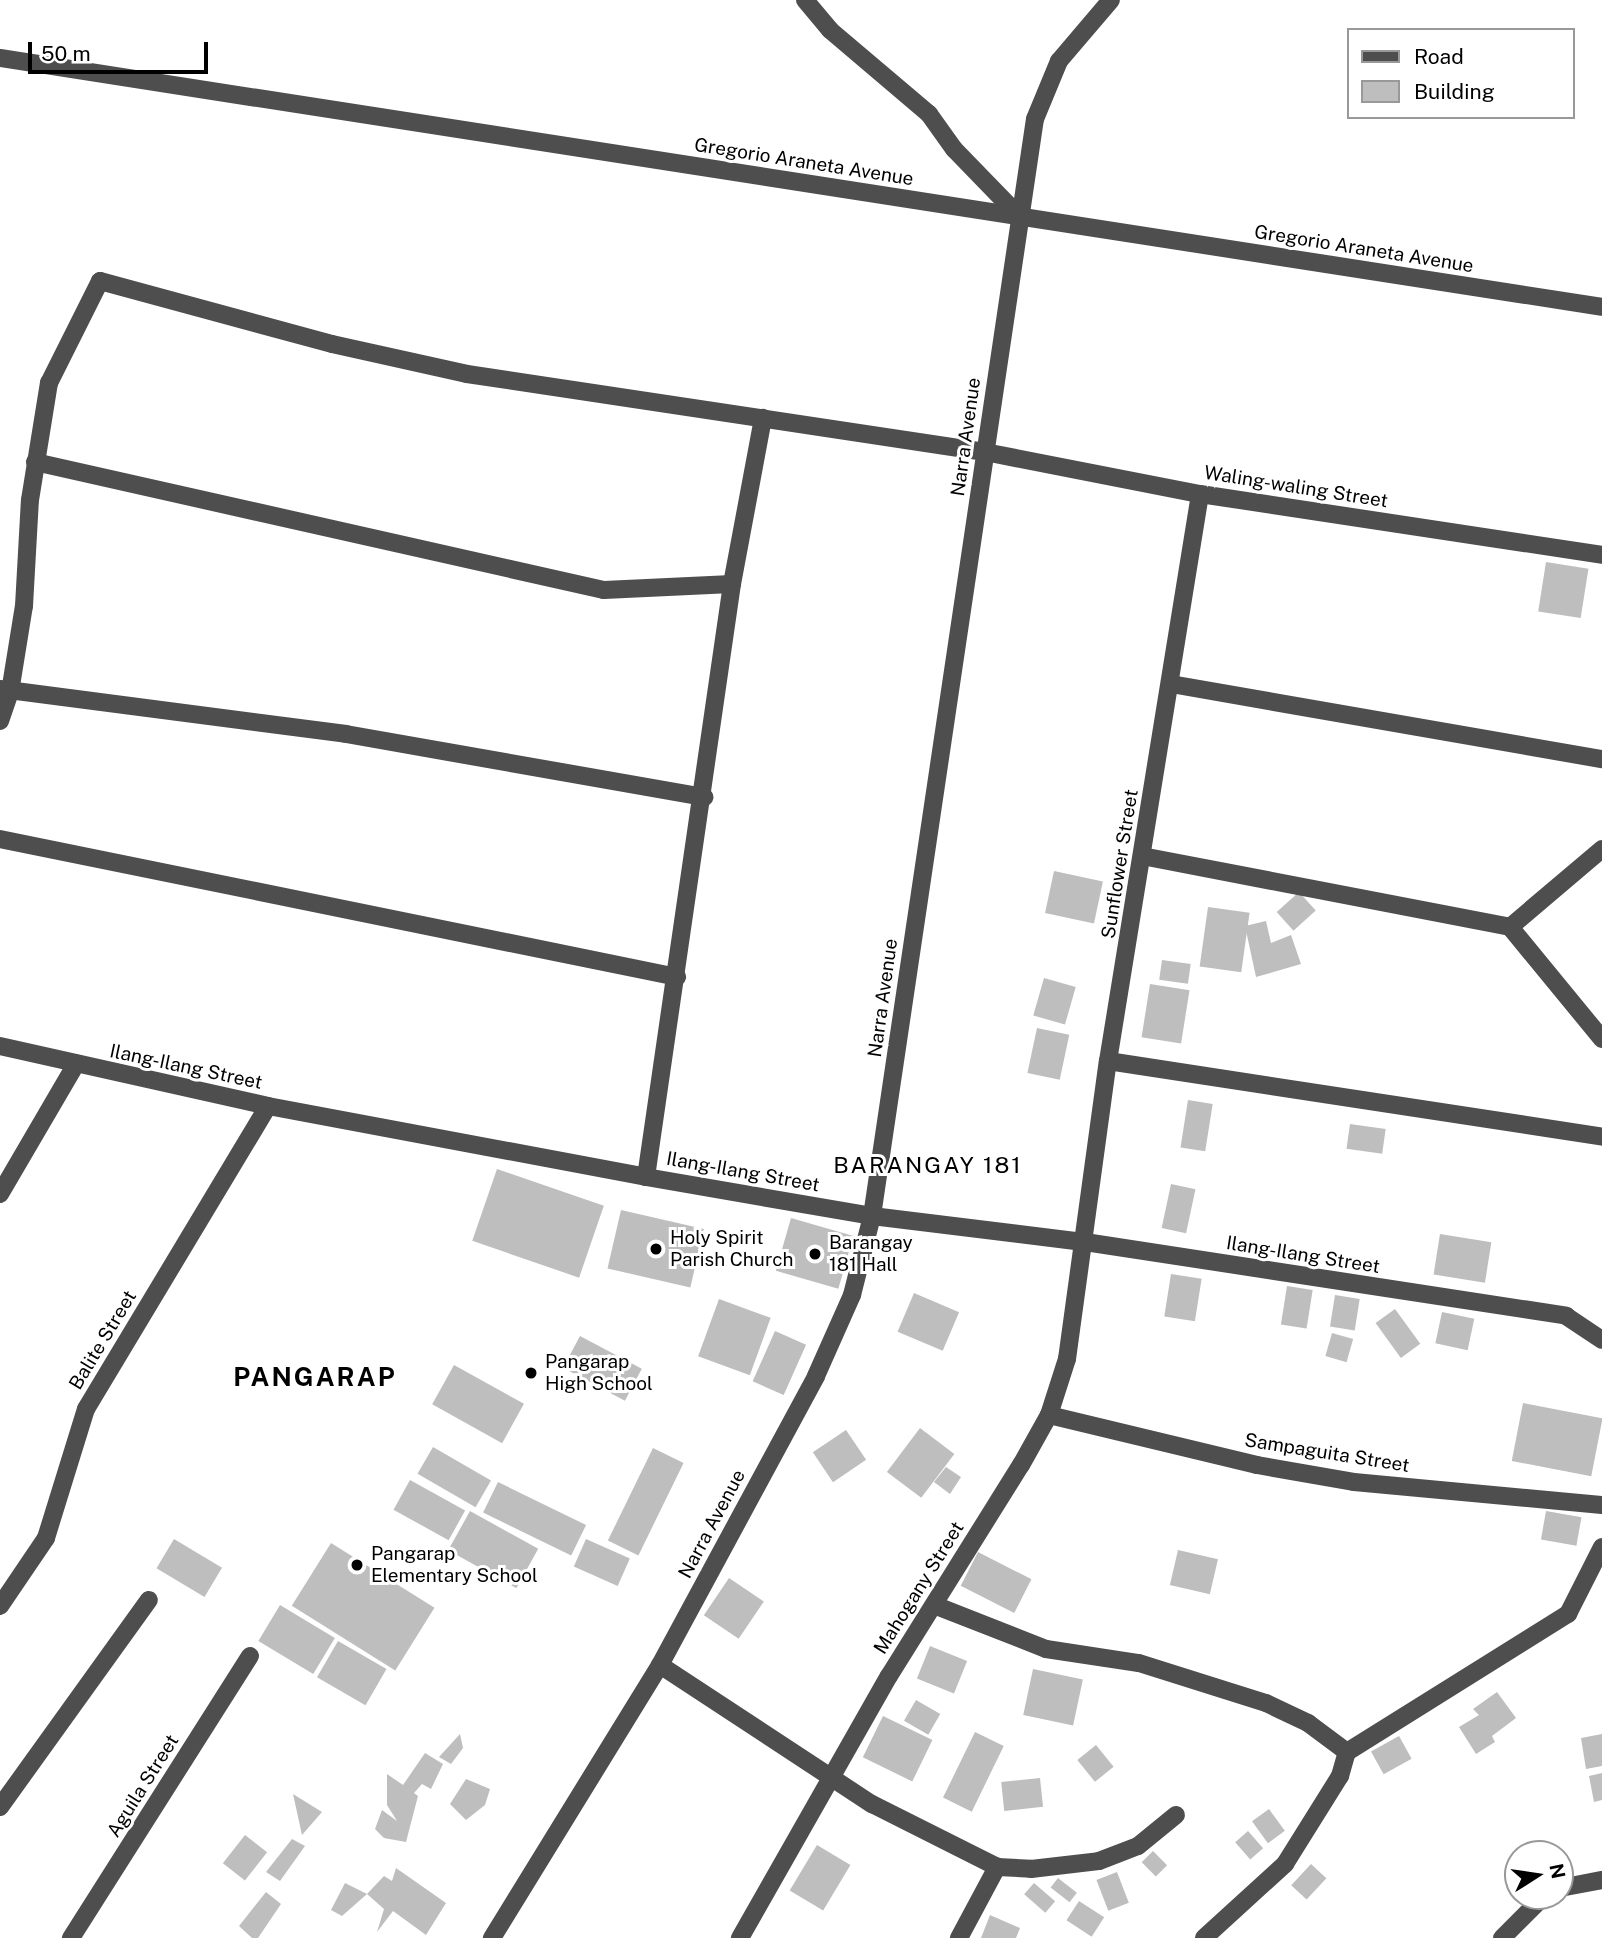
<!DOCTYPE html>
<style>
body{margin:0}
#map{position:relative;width:1602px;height:1938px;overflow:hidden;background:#fff;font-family:"Public Sans",sans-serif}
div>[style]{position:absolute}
.building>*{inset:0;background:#bebebe;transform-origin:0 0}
.minor>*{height:18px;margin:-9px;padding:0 9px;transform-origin:9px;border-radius:9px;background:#4e4e4e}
.dots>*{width:19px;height:19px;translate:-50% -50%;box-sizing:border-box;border:4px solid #fff;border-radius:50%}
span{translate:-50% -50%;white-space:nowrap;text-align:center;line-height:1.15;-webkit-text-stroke:6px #fff;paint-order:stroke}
.street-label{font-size:19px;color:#000}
.poi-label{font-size:19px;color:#000}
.left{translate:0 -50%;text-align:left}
.quarter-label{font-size:23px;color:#000;letter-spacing:2px}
.district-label{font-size:26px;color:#000;font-weight:700;letter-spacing:2px}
.legend{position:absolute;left:1347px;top:28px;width:228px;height:91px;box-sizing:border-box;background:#fff;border:2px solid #999;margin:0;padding:9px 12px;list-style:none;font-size:21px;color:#000}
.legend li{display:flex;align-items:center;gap:14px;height:35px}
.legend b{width:35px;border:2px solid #999}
.north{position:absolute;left:1504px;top:1840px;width:70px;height:70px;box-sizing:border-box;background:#fff;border:2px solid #999;border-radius:50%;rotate:78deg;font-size:19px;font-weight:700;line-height:28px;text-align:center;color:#000}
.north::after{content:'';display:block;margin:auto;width:24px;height:32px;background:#000;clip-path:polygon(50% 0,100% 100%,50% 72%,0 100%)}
.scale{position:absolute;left:28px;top:42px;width:180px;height:32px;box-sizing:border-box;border:4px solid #000;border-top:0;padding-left:9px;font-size:21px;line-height:24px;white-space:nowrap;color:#000;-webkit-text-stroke:5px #fff;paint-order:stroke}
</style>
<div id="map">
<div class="building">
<div style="left:1546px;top:562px;width:43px;height:50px;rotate:9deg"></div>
<div style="left:1054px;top:871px;width:50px;height:43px;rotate:12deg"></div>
<div style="left:1299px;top:892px;width:25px;height:30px;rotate:48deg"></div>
<div style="left:1208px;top:907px;width:42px;height:60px;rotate:8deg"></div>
<div style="clip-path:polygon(1266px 921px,1271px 943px,1291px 935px,1301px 964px,1256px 977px,1245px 926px)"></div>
<div style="left:1162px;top:960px;width:29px;height:20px;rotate:8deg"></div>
<div style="left:1044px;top:978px;width:33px;height:39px;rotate:16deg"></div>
<div style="left:1150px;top:984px;width:40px;height:54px;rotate:9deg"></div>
<div style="left:1037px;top:1028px;width:33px;height:46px;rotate:12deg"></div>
<div style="left:1188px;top:1100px;width:25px;height:48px;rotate:9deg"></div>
<div style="left:1350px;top:1124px;width:36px;height:25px;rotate:8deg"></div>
<div style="left:497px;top:1169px;width:113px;height:76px;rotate:19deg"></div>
<div style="left:1171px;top:1184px;width:25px;height:45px;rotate:12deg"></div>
<div style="left:621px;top:1210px;width:85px;height:60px;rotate:13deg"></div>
<div style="left:791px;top:1218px;width:65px;height:55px;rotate:16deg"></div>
<div style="left:1440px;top:1234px;width:52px;height:41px;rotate:9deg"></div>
<div style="left:1171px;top:1274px;width:31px;height:43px;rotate:9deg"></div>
<div style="left:1287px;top:1286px;width:26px;height:39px;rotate:9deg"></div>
<div style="left:914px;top:1293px;width:49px;height:42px;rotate:23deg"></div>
<div style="left:1335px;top:1295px;width:25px;height:32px;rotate:9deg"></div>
<div style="left:719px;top:1299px;width:55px;height:61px;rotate:20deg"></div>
<div style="left:1395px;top:1309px;width:43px;height:24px;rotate:54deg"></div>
<div style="left:1442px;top:1312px;width:33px;height:32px;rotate:12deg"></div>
<div style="left:775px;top:1331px;width:34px;height:55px;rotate:24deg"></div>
<div style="left:1332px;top:1333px;width:22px;height:24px;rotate:16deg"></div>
<div style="left:580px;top:1336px;width:70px;height:36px;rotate:28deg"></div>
<div style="left:454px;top:1365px;width:80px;height:45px;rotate:29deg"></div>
<div style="left:1523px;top:1403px;width:81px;height:59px;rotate:11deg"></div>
<div style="left:920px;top:1428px;width:43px;height:55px;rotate:37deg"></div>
<div style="left:846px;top:1430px;width:36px;height:40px;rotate:56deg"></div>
<div style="left:433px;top:1447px;width:67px;height:31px;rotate:30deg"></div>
<div style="left:653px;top:1448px;width:34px;height:103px;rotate:26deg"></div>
<div style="clip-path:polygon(946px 1467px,961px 1477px,950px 1494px,934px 1482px)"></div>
<div style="left:410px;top:1480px;width:63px;height:34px;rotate:29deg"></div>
<div style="left:498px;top:1482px;width:98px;height:34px;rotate:26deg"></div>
<div style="left:470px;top:1511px;width:78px;height:45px;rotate:29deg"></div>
<div style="left:1546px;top:1511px;width:36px;height:29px;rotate:10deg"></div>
<div style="left:174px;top:1539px;width:56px;height:34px;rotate:31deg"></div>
<div style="left:586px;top:1539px;width:48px;height:30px;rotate:24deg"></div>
<div style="left:331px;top:1543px;width:122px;height:74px;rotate:32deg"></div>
<div style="left:1178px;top:1550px;width:41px;height:36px;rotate:13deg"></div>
<div style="left:978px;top:1552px;width:60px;height:38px;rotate:27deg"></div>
<div style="left:729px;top:1578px;width:42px;height:45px;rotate:34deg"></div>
<div style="left:280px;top:1605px;width:64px;height:42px;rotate:31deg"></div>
<div style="left:338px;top:1641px;width:56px;height:42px;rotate:30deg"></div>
<div style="left:930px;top:1646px;width:40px;height:35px;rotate:22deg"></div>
<div style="left:1033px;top:1669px;width:51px;height:47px;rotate:12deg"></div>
<div style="clip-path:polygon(1497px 1692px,1516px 1718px,1492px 1736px,1495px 1742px,1476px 1754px,1459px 1727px,1479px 1715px,1473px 1709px)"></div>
<div style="left:916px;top:1700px;width:28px;height:24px;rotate:30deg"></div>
<div style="left:883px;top:1716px;width:55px;height:46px;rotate:26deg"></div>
<div style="left:975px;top:1732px;width:32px;height:73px;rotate:26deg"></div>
<div style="clip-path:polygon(460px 1734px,463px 1748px,451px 1764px,439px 1757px)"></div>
<div style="clip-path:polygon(1602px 1734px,1602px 1766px,1586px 1769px,1581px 1738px)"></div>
<div style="left:1399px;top:1736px;width:26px;height:32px;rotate:61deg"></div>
<div style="left:1096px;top:1745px;width:28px;height:24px;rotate:51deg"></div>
<div style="clip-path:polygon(425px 1753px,443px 1764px,431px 1789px,422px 1784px,414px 1793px,418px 1796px,406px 1842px,384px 1838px,375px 1829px,382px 1810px,397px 1821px,387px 1805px,387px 1774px,403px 1785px)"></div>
<div style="clip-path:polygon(1602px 1773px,1602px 1800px,1594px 1802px,1589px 1776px)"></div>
<div style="left:1040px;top:1778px;width:29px;height:39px;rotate:84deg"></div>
<div style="clip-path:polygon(466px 1779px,490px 1789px,485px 1805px,466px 1820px,450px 1804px)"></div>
<div style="clip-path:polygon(293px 1794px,322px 1812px,302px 1835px)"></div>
<div style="left:1269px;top:1809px;width:27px;height:21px;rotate:54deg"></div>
<div style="left:1248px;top:1831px;width:23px;height:17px;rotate:49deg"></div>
<div style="left:245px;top:1835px;width:28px;height:36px;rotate:38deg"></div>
<div style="clip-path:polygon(292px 1839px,305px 1846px,280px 1881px,266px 1872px)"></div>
<div style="left:817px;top:1845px;width:39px;height:53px;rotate:31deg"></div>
<div style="left:1153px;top:1851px;width:20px;height:16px;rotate:45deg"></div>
<div style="left:1311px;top:1864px;width:21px;height:29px;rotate:43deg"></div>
<div style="clip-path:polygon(396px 1868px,446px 1903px,426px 1935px,393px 1911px,377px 1932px,384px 1909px,367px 1894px,384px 1876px,392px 1881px)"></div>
<div style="left:1117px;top:1872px;width:33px;height:22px;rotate:69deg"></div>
<div style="left:1058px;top:1878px;width:24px;height:12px;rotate:38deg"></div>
<div style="clip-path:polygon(345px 1883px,367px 1894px,342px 1916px,331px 1910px)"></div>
<div style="left:1034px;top:1883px;width:28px;height:15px;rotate:41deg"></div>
<div style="clip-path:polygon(266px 1892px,281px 1904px,258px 1938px,252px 1938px,239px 1926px)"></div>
<div style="left:1079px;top:1901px;width:30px;height:23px;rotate:33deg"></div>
<div style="clip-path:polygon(990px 1915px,1020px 1928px,1016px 1938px,981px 1938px)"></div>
</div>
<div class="minor">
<div style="left:805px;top:0;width:39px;rotate:50deg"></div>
<div style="left:830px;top:30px;width:130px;rotate:40.3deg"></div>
<div style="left:929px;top:114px;width:43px;rotate:54.5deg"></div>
<div style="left:954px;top:149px;width:95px;rotate:45.9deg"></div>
<div style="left:0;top:58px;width:1621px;rotate:8.83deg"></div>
<div style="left:35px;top:462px;width:583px;rotate:12.68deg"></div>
<div style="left:604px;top:590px;width:128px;rotate:-2.7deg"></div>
<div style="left:1171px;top:684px;width:437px;rotate:9.9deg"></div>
<div style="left:0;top:689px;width:349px;rotate:7.4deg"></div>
<div style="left:346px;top:734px;width:364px;rotate:10deg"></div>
<div style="left:0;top:721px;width:31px;rotate:-71deg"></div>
<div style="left:10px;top:692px;width:87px;rotate:-80.8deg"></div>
<div style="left:24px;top:606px;width:106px;rotate:-86.8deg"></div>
<div style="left:30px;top:500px;width:119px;rotate:-80.8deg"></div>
<div style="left:49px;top:383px;width:114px;rotate:-63.4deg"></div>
<div style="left:100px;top:281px;width:240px;rotate:15.2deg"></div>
<div style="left:332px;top:344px;width:138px;rotate:12.5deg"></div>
<div style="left:467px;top:374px;width:524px;rotate:8.56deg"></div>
<div style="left:985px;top:452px;width:219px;rotate:11.1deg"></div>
<div style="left:1200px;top:494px;width:407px;rotate:8.6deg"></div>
<div style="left:0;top:839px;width:691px;rotate:11.52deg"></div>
<div style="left:1602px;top:849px;width:121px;rotate:139.7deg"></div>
<div style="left:1510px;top:927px;width:145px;rotate:50.6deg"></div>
<div style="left:1142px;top:856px;width:375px;rotate:10.9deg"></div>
<div style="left:0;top:1046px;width:275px;rotate:12.6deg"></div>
<div style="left:268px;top:1106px;width:385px;rotate:10.6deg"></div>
<div style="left:646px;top:1177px;width:229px;rotate:9.8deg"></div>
<div style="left:872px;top:1216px;width:215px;rotate:7deg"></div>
<div style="left:1085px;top:1242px;width:487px;rotate:8.7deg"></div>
<div style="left:1566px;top:1316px;width:43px;rotate:33.7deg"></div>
<div style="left:1108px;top:1061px;width:500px;rotate:8.7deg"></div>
<div style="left:646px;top:1177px;width:599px;rotate:-81.75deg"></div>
<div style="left:732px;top:584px;width:169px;rotate:-79.4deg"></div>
<div style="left:0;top:1194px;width:151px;rotate:-59.7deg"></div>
<div style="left:1049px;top:1415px;width:214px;rotate:13.5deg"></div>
<div style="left:1257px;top:1465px;width:98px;rotate:9.9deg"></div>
<div style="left:1354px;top:1482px;width:249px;rotate:5.3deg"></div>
<div style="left:934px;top:1605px;width:120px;rotate:21.4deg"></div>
<div style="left:1046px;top:1649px;width:94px;rotate:8.6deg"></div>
<div style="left:1139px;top:1663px;width:133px;rotate:17.5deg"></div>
<div style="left:1266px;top:1703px;width:47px;rotate:25.5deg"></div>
<div style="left:1308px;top:1723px;width:49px;rotate:36.6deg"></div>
<div style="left:0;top:1606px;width:82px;rotate:-55.9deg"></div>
<div style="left:46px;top:1538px;width:135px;rotate:-72.8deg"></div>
<div style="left:86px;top:1409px;width:353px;rotate:-59deg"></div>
<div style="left:660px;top:1665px;width:254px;rotate:33.3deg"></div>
<div style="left:872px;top:1804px;width:140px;rotate:26.7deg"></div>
<div style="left:997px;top:1867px;width:34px;rotate:3deg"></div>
<div style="left:1031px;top:1869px;width:68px;rotate:-6.7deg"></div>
<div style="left:1099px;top:1861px;width:42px;rotate:-21deg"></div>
<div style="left:1138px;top:1846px;width:49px;rotate:-39.2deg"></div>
<div style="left:0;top:1807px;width:255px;rotate:-54.3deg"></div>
<div style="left:1560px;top:1888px;width:43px;rotate:-10.8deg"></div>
<div style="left:71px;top:1938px;width:334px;rotate:-57.6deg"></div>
<div style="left:492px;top:1938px;width:321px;rotate:-58.4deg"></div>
<div style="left:660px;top:1665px;width:328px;rotate:-61.6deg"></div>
<div style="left:816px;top:1376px;width:89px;rotate:-66deg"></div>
<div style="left:852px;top:1295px;width:81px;rotate:-75.8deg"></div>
<div style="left:872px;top:1216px;width:1109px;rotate:-81.55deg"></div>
<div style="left:1035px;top:119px;width:63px;rotate:-67.5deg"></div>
<div style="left:1059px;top:61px;width:80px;rotate:-49.6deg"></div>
<div style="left:740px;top:1938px;width:301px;rotate:-60.4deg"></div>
<div style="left:889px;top:1676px;width:249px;rotate:-58deg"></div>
<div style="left:1021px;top:1465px;width:57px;rotate:-60.8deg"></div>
<div style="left:1049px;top:1415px;width:59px;rotate:-72.2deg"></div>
<div style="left:1067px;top:1359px;width:301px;rotate:-82.2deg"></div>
<div style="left:1108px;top:1061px;width:574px;rotate:-80.78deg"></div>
<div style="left:959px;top:1938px;width:81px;rotate:-61.8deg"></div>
<div style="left:1204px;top:1938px;width:110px;rotate:-42.4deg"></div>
<div style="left:1285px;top:1864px;width:104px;rotate:-58deg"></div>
<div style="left:1340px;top:1776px;width:25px;rotate:-74deg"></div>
<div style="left:1347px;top:1752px;width:261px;rotate:-32deg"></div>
<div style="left:1568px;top:1614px;width:75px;rotate:-63.1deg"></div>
<div style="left:1502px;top:1938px;width:59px;rotate:-45deg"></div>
</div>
<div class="dots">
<div style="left:656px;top:1249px;background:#000"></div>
<div style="left:815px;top:1254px;background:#000"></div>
<div style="left:531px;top:1373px;background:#000"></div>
<div style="left:357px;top:1565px;background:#000"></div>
</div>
<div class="street-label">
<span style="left:804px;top:162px;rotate:9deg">Gregorio Araneta Avenue</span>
<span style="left:1364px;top:249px;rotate:9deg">Gregorio Araneta Avenue</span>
<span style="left:966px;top:437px;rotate:-82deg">Narra Avenue</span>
<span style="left:1296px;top:487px;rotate:9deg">Waling-waling Street</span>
<span style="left:1120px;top:864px;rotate:-81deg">Sunflower Street</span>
<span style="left:883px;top:998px;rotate:-82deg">Narra Avenue</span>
<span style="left:186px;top:1067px;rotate:12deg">Ilang-Ilang Street</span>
<span style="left:743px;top:1172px;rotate:10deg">Ilang-Ilang Street</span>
<span style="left:1303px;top:1255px;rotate:9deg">Ilang-Ilang Street</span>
<span style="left:103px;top:1340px;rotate:-59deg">Balite Street</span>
<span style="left:1327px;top:1453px;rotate:9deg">Sampaguita Street</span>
<span style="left:712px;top:1524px;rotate:-62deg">Narra Avenue</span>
<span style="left:919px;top:1588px;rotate:-58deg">Mahogany Street</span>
<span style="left:143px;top:1786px;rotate:-58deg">Aguila Street</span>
</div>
<div class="poi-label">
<span class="left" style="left:670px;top:1249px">Holy Spirit<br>Parish Church</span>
<span class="left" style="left:829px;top:1254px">Barangay<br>181 Hall</span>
<span class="left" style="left:545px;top:1373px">Pangarap<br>High School</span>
<span class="left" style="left:371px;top:1565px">Pangarap<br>Elementary School</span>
</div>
<div class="quarter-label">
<span style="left:928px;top:1165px">BARANGAY 181</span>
</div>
<div class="district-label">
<span style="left:315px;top:1377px">PANGARAP</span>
</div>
<ul class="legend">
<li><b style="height:9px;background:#4e4e4e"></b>Road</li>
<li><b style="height:19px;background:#bebebe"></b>Building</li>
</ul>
<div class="north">N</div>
<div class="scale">50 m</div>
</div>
